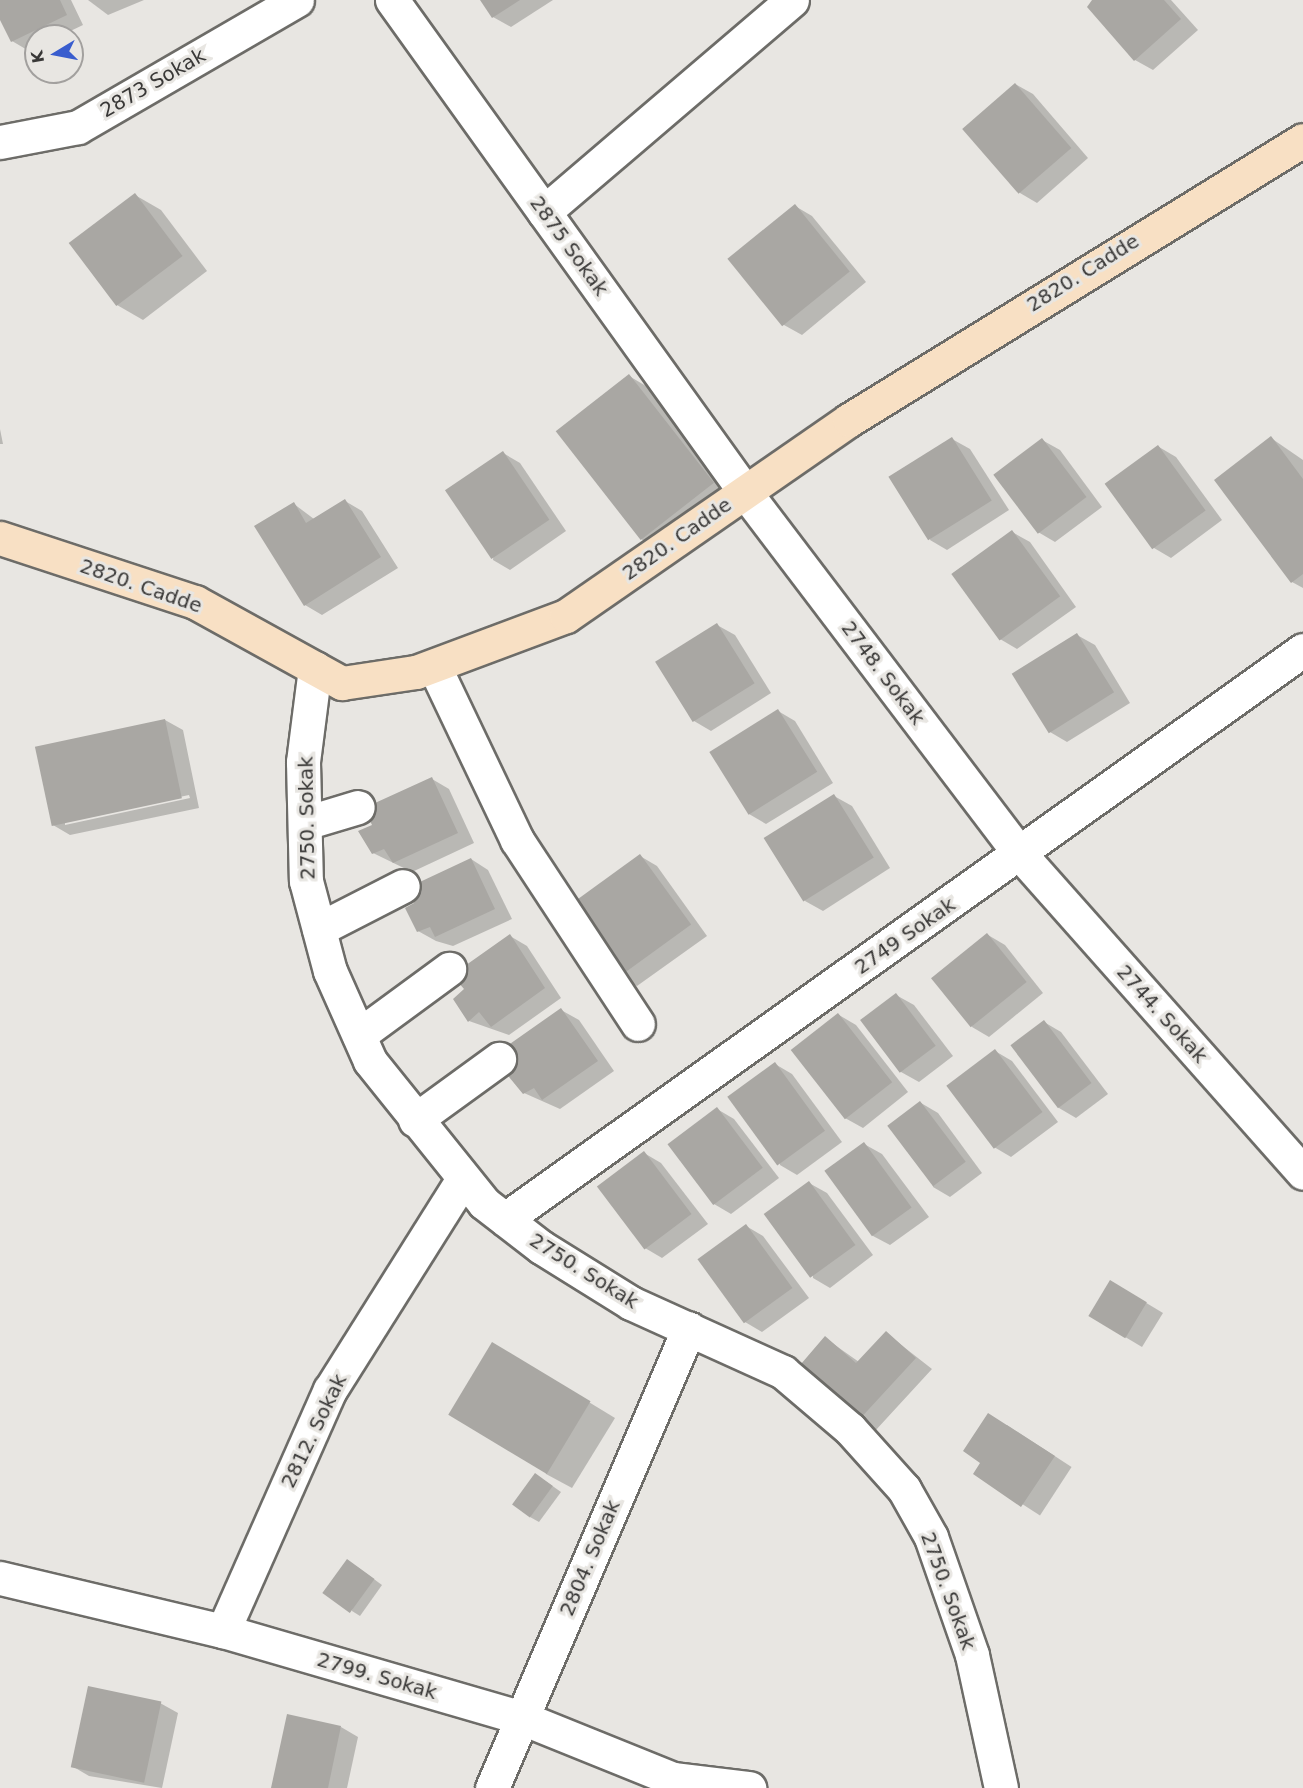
<!DOCTYPE html>
<style>
body{margin:0}
#map{position:relative;width:1303px;height:1788px;overflow:hidden;background:#e8e6e2;font-family:"DejaVu Sans",sans-serif}
div>[style]{position:absolute}
.shadow>*{inset:0;background:#0003;transform-origin:0 0}
.building>*{inset:0;background:#a9a7a3;transform-origin:0 0}
.roads{filter:drop-shadow(2px 0 #6d6c68) drop-shadow(-2px 0 #6d6c68) drop-shadow(0 2px #6d6c68) drop-shadow(0 -2px #6d6c68)}
.street>*{height:33px;margin:-16.5px;padding:0 16.5px;transform-origin:16.5px;border-radius:16.5px;background:#fff}
.secondary>*{height:33px;margin:-16.5px;padding:0 16.5px;transform-origin:16.5px;border-radius:16.5px;background:#f8e0c4}
span{translate:-50% -50%;white-space:nowrap;text-align:center;line-height:1.15;-webkit-text-stroke:6px #e8e6e2;paint-order:stroke}
.street-label{font-size:20px;color:#393837}
.north{position:absolute;left:24px;top:24px;width:60px;height:60px;box-sizing:border-box;background:#e8e6e2;border:2px solid #a2a09e;border-radius:50%;rotate:260deg;font-size:16px;font-weight:700;line-height:24px;text-align:center;color:#393837}
.north::after{content:'';display:block;margin:auto;width:21px;height:27px;background:#395dce;clip-path:polygon(50% 0,100% 100%,50% 72%,0 100%)}
</style>
<div id="map">
<div class="shadow">
<div style="clip-path:polygon(0 0,71px 0,83px 25px,60px 36px,36px 36px,36px 48px,29px 51px,12px 41px,0 16px)"></div>
<div style="clip-path:polygon(88px 0,144px 0,108px 15px)"></div>
<div style="clip-path:polygon(482px 0,553px 0,511px 27px,493px 17px)"></div>
<div style="clip-path:polygon(1094px 0,1171px 0,1198px 30px,1153px 70px,1135px 60px,1089px 7px)"></div>
<div style="clip-path:polygon(1015px 84px,1033px 94px,1088px 158px,1037px 203px,1020px 193px)"></div>
<div style="clip-path:polygon(135px 195px,161px 210px,207px 271px,143px 320px,117px 305px,71px 243px)"></div>
<div style="clip-path:polygon(795px 206px,812px 216px,866px 282px,802px 335px,784px 325px,731px 259px)"></div>
<div style="clip-path:polygon(629px 376px,646px 386px,729px 494px,658px 549px,641px 539px)"></div>
<div style="clip-path:polygon(0 429px,3px 444px,0 444px)"></div>
<div style="clip-path:polygon(1271px 438px,1303px 460px,1303px 588px,1292px 582px)"></div>
<div style="clip-path:polygon(952px 439px,970px 449px,1009px 510px,947px 550px,930px 540px)"></div>
<div style="clip-path:polygon(1042px 440px,1060px 450px,1102px 507px,1055px 542px,1038px 532px)"></div>
<div style="clip-path:polygon(1159px 447px,1176px 457px,1222px 520px,1171px 558px,1154px 548px)"></div>
<div style="clip-path:polygon(503px 453px,520px 463px,566px 531px,510px 570px,493px 560px)"></div>
<div style="clip-path:polygon(345px 501px,362px 511px,398px 568px,322px 615px,305px 605px,294px 504px,314px 519px)"></div>
<div style="clip-path:polygon(1012px 532px,1030px 542px,1076px 607px,1017px 649px,1000px 639px,953px 573px)"></div>
<div style="clip-path:polygon(717px 625px,735px 635px,771px 693px,711px 731px,694px 721px)"></div>
<div style="clip-path:polygon(1077px 635px,1095px 645px,1130px 703px,1067px 742px,1050px 732px)"></div>
<div style="clip-path:polygon(778px 711px,795px 721px,833px 783px,766px 824px,749px 814px)"></div>
<div style="clip-path:polygon(evenodd,165px 720px,183px 730px,199px 808px,70px 835px,53px 825px,165px 720px,189px 795px,190px 798px,65px 825px,65px 821px,189px 795px)"></div>
<div style="clip-path:polygon(432px 779px,449px 789px,474px 843px,412px 872px,373px 853px,374px 826px)"></div>
<div style="clip-path:polygon(834px 796px,852px 806px,890px 868px,823px 911px,805px 901px)"></div>
<div style="clip-path:polygon(640px 856px,657px 866px,707px 936px,637px 986px,619px 976px)"></div>
<div style="clip-path:polygon(471px 859px,488px 870px,512px 919px,453px 946px,436px 941px,418px 931px)"></div>
<div style="clip-path:polygon(988px 935px,1005px 945px,1043px 993px,989px 1037px,972px 1027px)"></div>
<div style="clip-path:polygon(510px 936px,527px 946px,561px 998px,509px 1035px,469px 1021px,455px 1000px)"></div>
<div style="clip-path:polygon(896px 995px,914px 1005px,953px 1056px,919px 1082px,901px 1072px,862px 1021px)"></div>
<div style="clip-path:polygon(561px 1010px,579px 1020px,614px 1071px,560px 1109px,524px 1093px,517px 1063px)"></div>
<div style="clip-path:polygon(839px 1015px,856px 1025px,908px 1092px,863px 1128px,845px 1118px,793px 1051px)"></div>
<div style="clip-path:polygon(1044px 1022px,1061px 1032px,1108px 1094px,1076px 1118px,1059px 1108px)"></div>
<div style="clip-path:polygon(995px 1051px,1012px 1061px,1058px 1122px,1011px 1157px,994px 1147px)"></div>
<div style="clip-path:polygon(775px 1064px,792px 1074px,842px 1142px,797px 1175px,780px 1165px)"></div>
<div style="clip-path:polygon(921px 1103px,938px 1113px,982px 1173px,950px 1197px,933px 1187px)"></div>
<div style="clip-path:polygon(717px 1109px,734px 1119px,779px 1178px,731px 1214px,714px 1204px)"></div>
<div style="clip-path:polygon(864px 1144px,882px 1154px,929px 1217px,890px 1245px,873px 1236px)"></div>
<div style="clip-path:polygon(644px 1153px,661px 1163px,708px 1224px,662px 1258px,645px 1248px)"></div>
<div style="clip-path:polygon(809px 1183px,827px 1193px,873px 1255px,830px 1288px,813px 1278px)"></div>
<div style="clip-path:polygon(746px 1226px,763px 1236px,809px 1298px,762px 1332px,745px 1322px)"></div>
<div style="clip-path:polygon(1128px 1292px,1163px 1313px,1142px 1347px,1090px 1316px)"></div>
<div style="clip-path:polygon(886px 1333px,932px 1369px,875px 1431px,858px 1421px,825px 1338px,859px 1362px)"></div>
<div style="clip-path:polygon(518px 1359px,615px 1418px,572px 1488px,546px 1474px)"></div>
<div style="left:1007px;top:1425px;width:77px;height:58px;rotate:33deg"></div>
<div style="clip-path:polygon(544px 1480px,561px 1492px,539px 1522px,530px 1517px)"></div>
<div style="clip-path:polygon(356px 1566px,382px 1585px,360px 1616px,352px 1611px)"></div>
<div style="clip-path:polygon(160px 1703px,178px 1713px,162px 1788px,89px 1776px,72px 1766px)"></div>
<div style="clip-path:polygon(341px 1727px,358px 1737px,347px 1788px,273px 1788px)"></div>
</div>
<div class="building">
<div style="clip-path:polygon(0 0,60px 0,67px 15px,11px 42px,0 20px)"></div>
<div style="clip-path:polygon(480px 0,520px 0,492px 18px)"></div>
<div style="clip-path:polygon(1092px 0,1164px 0,1181px 19px,1134px 61px,1087px 7px)"></div>
<div style="left:1015px;top:83px;width:86px;height:70px;rotate:49deg"></div>
<div style="left:135px;top:193px;width:79px;height:83px;rotate:53deg"></div>
<div style="left:795px;top:204px;width:87px;height:87px;rotate:51deg"></div>
<div style="left:629px;top:374px;width:138px;height:93px;rotate:52deg"></div>
<div style="clip-path:polygon(1271px 436px,1303px 479px,1303px 574px,1291px 583px,1214px 480px)"></div>
<div style="left:952px;top:437px;width:75px;height:75px;rotate:58deg"></div>
<div style="left:1042px;top:438px;width:74px;height:61px;rotate:53deg"></div>
<div style="left:1158px;top:445px;width:81px;height:66px;rotate:54deg"></div>
<div style="left:503px;top:451px;width:83px;height:70px;rotate:56deg"></div>
<div style="clip-path:polygon(345px 499px,381px 557px,304px 606px,254px 526px,294px 502px,306px 523px)"></div>
<div style="left:1012px;top:530px;width:82px;height:75px;rotate:54deg"></div>
<div style="left:717px;top:623px;width:71px;height:73px;rotate:58deg"></div>
<div style="left:1077px;top:633px;width:70px;height:77px;rotate:58deg"></div>
<div style="left:778px;top:709px;width:74px;height:81px;rotate:58deg"></div>
<div style="left:165px;top:719px;width:81px;height:133px;rotate:78deg"></div>
<div style="clip-path:polygon(432px 777px,458px 833px,393px 863px,384px 849px,372px 854px,358px 831px,372px 825px,364px 808px)"></div>
<div style="left:834px;top:794px;width:75px;height:83px;rotate:58deg"></div>
<div style="left:640px;top:854px;width:87px;height:89px;rotate:54deg"></div>
<div style="clip-path:polygon(471px 858px,495px 909px,435px 937px,430px 927px,417px 932px,405px 908px,414px 903px,407px 888px)"></div>
<div style="left:987px;top:933px;width:63px;height:72px;rotate:51deg"></div>
<div style="clip-path:polygon(510px 934px,545px 988px,491px 1027px,479px 1012px,468px 1022px,453px 999px,464px 989px,452px 975px)"></div>
<div style="left:896px;top:993px;width:66px;height:45px;rotate:53deg"></div>
<div style="clip-path:polygon(561px 1008px,598px 1061px,542px 1100px,534px 1088px,523px 1094px,504px 1071px,515px 1063px,504px 1048px)"></div>
<div style="left:838px;top:1013px;width:88px;height:60px;rotate:52deg"></div>
<div style="left:1044px;top:1020px;width:79px;height:42px;rotate:53deg"></div>
<div style="left:995px;top:1049px;width:79px;height:61px;rotate:53deg"></div>
<div style="left:775px;top:1062px;width:85px;height:59px;rotate:54deg"></div>
<div style="left:920px;top:1101px;width:76px;height:41px;rotate:53deg"></div>
<div style="left:717px;top:1107px;width:76px;height:62px;rotate:53deg"></div>
<div style="left:864px;top:1142px;width:81px;height:49px;rotate:54deg"></div>
<div style="left:644px;top:1151px;width:79px;height:59px;rotate:53deg"></div>
<div style="left:809px;top:1181px;width:79px;height:56px;rotate:54deg"></div>
<div style="left:746px;top:1224px;width:79px;height:60px;rotate:54deg"></div>
<div style="left:1110px;top:1280px;width:43px;height:42px;rotate:31deg"></div>
<div style="clip-path:polygon(886px 1331px,916px 1358px,857px 1422px,795px 1371px,825px 1336px,856px 1363px)"></div>
<div style="left:492px;top:1342px;width:115px;height:85px;rotate:31deg"></div>
<div style="clip-path:polygon(988px 1413px,1055px 1456px,1021px 1507px,973px 1474px,980px 1463px,963px 1451px)"></div>
<div style="left:535px;top:1473px;width:22px;height:39px;rotate:36deg"></div>
<div style="left:347px;top:1559px;width:34px;height:42px;rotate:36deg"></div>
<div style="left:88px;top:1686px;width:75px;height:83px;rotate:12deg"></div>
<div style="clip-path:polygon(287px 1714px,341px 1726px,328px 1788px,271px 1788px)"></div>
</div>
<div class="roads">
<div class="street">
<div style="left:392px;top:0;width:606px;rotate:54.34deg"></div>
<div style="left:745px;top:492px;width:455px;rotate:52.8deg"></div>
<div style="left:1020px;top:854px;width:426px;rotate:48.4deg"></div>
<div style="left:0;top:142px;width:79px;rotate:-10.9deg"></div>
<div style="left:78px;top:127px;width:253px;rotate:-30.1deg"></div>
<div style="left:544px;top:212px;width:326px;rotate:-40.5deg"></div>
<div style="left:434px;top:666px;width:193px;rotate:64.5deg"></div>
<div style="left:517px;top:840px;width:220px;rotate:56.7deg"></div>
<div style="left:315px;top:668px;width:95px;rotate:97.3deg"></div>
<div style="left:303px;top:762px;width:119px;rotate:88.6deg"></div>
<div style="left:306px;top:881px;width:93px;rotate:75.1deg"></div>
<div style="left:330px;top:971px;width:98px;rotate:66deg"></div>
<div style="left:370px;top:1061px;width:182px;rotate:51.2deg"></div>
<div style="left:484px;top:1203px;width:72px;rotate:37.7deg"></div>
<div style="left:541px;top:1247px;width:106px;rotate:31.9deg"></div>
<div style="left:631px;top:1303px;width:167px;rotate:24.4deg"></div>
<div style="left:783px;top:1372px;width:88px;rotate:40.4deg"></div>
<div style="left:850px;top:1429px;width:81px;rotate:48deg"></div>
<div style="left:904px;top:1489px;width:55px;rotate:60.6deg"></div>
<div style="left:931px;top:1537px;width:125px;rotate:70.8deg"></div>
<div style="left:972px;top:1655px;width:136px;rotate:77.7deg"></div>
<div style="left:305px;top:823px;width:55px;rotate:-16.8deg"></div>
<div style="left:319px;top:929px;width:94px;rotate:-27.1deg"></div>
<div style="left:359px;top:1035px;width:112px;rotate:-36.3deg"></div>
<div style="left:415px;top:1120px;width:104px;rotate:-36deg"></div>
<div style="left:505px;top:1219px;width:980px;rotate:-35.49deg"></div>
<div style="left:0;top:1578px;width:229px;rotate:13.4deg"></div>
<div style="left:223px;top:1631px;width:311px;rotate:16.2deg"></div>
<div style="left:522px;top:1718px;width:163px;rotate:22deg"></div>
<div style="left:673px;top:1779px;width:77px;rotate:6.8deg"></div>
<div style="left:223px;top:1631px;width:264px;rotate:-66.1deg"></div>
<div style="left:330px;top:1390px;width:249px;rotate:-57.8deg"></div>
<div style="left:492px;top:1788px;width:500px;rotate:-66.82deg"></div>
</div>
<div class="secondary">
<div style="left:0;top:538px;width:205px;rotate:18.2deg"></div>
<div style="left:195px;top:602px;width:168px;rotate:28.9deg"></div>
<div style="left:342px;top:683px;width:75px;rotate:-8.5deg"></div>
<div style="left:416px;top:672px;width:160px;rotate:-20.5deg"></div>
<div style="left:566px;top:616px;width:344px;rotate:-34.7deg"></div>
<div style="left:849px;top:420px;width:533px;rotate:-31.66deg"></div>
</div>
</div>
<div class="street-label">
<span style="left:153px;top:83px;rotate:-30deg">2873 Sokak</span>
<span style="left:569px;top:246px;rotate:54deg">2875 Sokak</span>
<span style="left:1083px;top:273px;rotate:-32deg">2820. Cadde</span>
<span style="left:677px;top:539px;rotate:-35deg">2820. Cadde</span>
<span style="left:141px;top:586px;rotate:19deg">2820. Cadde</span>
<span style="left:883px;top:673px;rotate:53deg">2748. Sokak</span>
<span style="left:307px;top:818px;rotate:-91deg">2750. Sokak</span>
<span style="left:905px;top:936px;rotate:-35deg">2749 Sokak</span>
<span style="left:1162px;top:1014px;rotate:48deg">2744. Sokak</span>
<span style="left:584px;top:1271px;rotate:32deg">2750. Sokak</span>
<span style="left:314px;top:1431px;rotate:-64deg">2812. Sokak</span>
<span style="left:590px;top:1558px;rotate:-67deg">2804. Sokak</span>
<span style="left:948px;top:1591px;rotate:70deg">2750. Sokak</span>
<span style="left:377px;top:1676px;rotate:16deg">2799. Sokak</span>
</div>
<div class="north">K</div>
</div>
